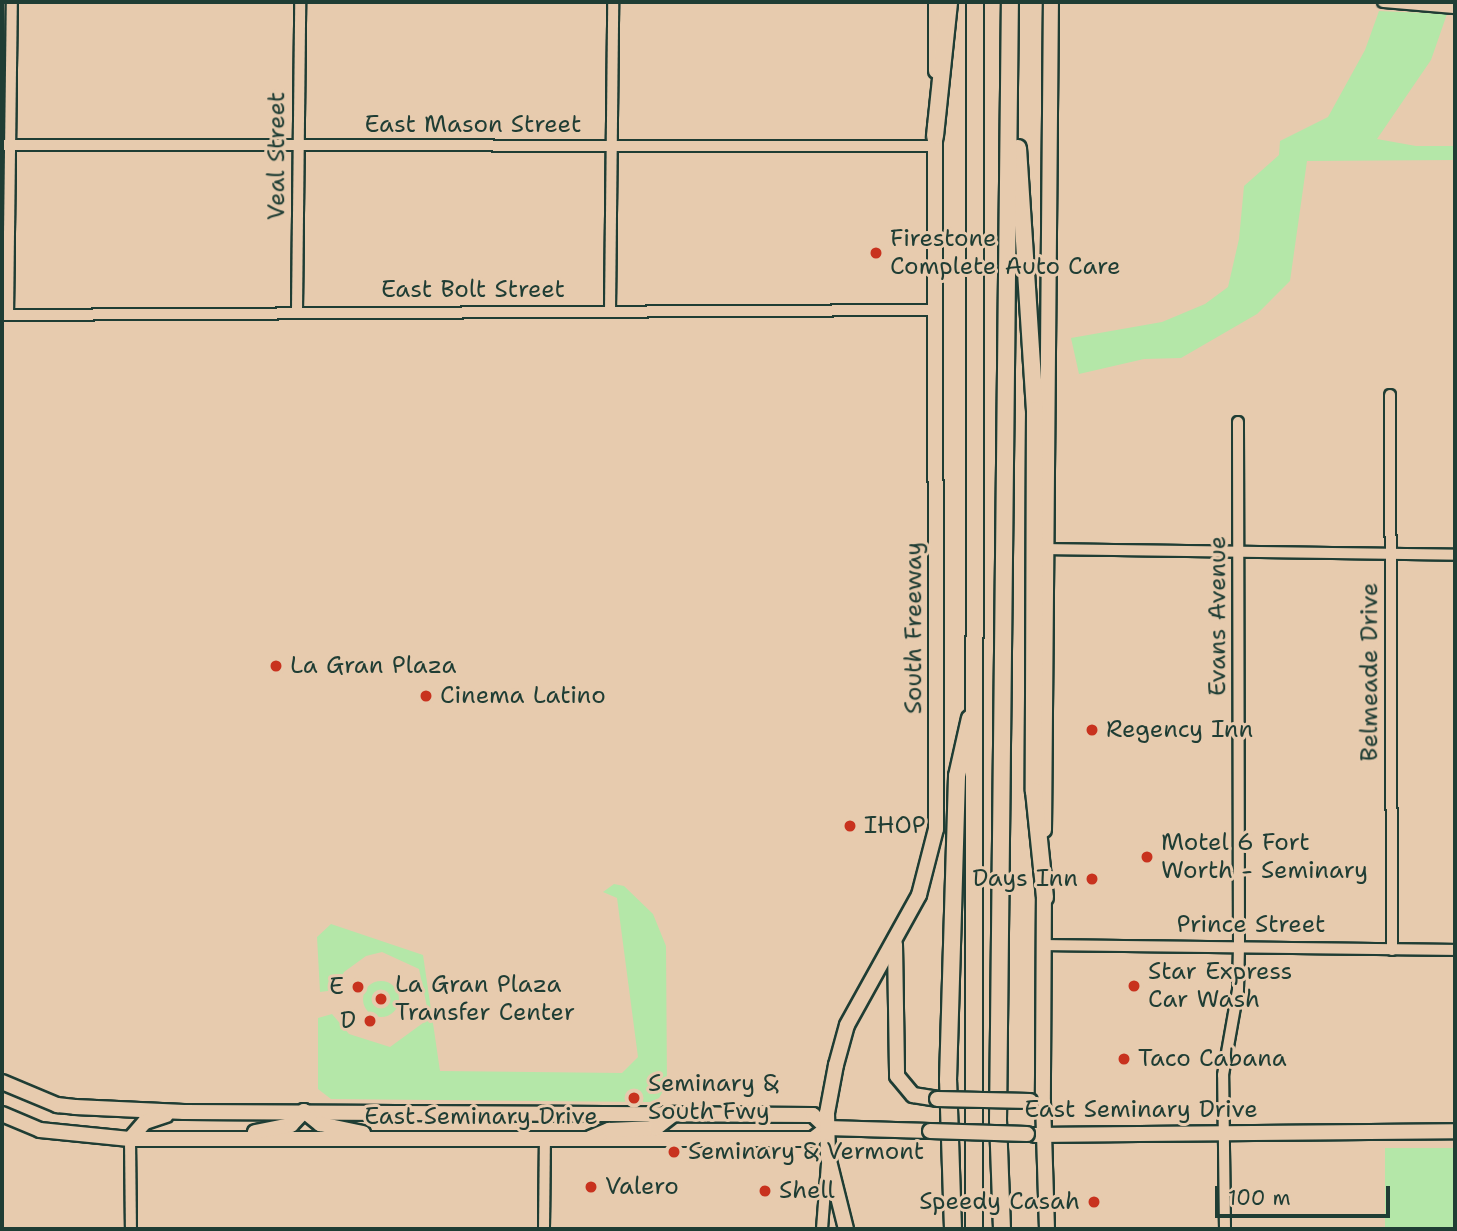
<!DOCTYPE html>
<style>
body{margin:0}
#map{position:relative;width:1457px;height:1231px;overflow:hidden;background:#e7cbae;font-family:"Shantell Sans",sans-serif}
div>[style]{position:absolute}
.green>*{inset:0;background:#b4e7a8;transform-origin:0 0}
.round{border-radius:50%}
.roads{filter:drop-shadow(2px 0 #1f3d34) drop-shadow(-2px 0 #1f3d34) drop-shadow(0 2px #1f3d34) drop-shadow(0 -2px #1f3d34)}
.minor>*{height:10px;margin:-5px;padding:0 5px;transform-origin:5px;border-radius:5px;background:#e7cbae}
.major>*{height:14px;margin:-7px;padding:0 7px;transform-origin:7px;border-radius:7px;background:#e7cbae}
.highway>*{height:16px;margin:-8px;padding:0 8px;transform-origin:8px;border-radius:8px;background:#e7cbae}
.bridges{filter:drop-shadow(2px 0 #1f3d34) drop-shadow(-2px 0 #1f3d34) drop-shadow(0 2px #1f3d34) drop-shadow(0 -2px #1f3d34)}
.major-bridge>*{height:14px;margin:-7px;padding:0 7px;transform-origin:7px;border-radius:7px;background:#e7cbae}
.dots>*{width:19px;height:19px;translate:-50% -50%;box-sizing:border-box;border:4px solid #e7cbae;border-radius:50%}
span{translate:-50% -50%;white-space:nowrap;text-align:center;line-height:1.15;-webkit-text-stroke:6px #e7cbae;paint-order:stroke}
.street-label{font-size:24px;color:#1f3d34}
.poi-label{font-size:24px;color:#1f3d34}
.left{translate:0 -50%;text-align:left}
.right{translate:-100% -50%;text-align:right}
.frame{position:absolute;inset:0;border:4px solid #1f3d34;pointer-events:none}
.scale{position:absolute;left:1215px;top:1186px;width:175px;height:32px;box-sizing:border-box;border:4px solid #1f3d34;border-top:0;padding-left:9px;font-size:21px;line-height:24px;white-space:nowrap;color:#1f3d34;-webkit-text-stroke:5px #e7cbae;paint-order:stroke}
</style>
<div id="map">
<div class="green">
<div style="clip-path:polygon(1379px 11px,1447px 14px,1431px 60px,1377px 139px,1416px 146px,1455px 146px,1455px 160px,1307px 161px,1290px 281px,1257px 314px,1181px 358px,1144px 359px,1079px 374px,1071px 338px,1162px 322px,1205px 304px,1228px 287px,1239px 239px,1244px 186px,1279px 155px,1280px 141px,1328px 117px,1365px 50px)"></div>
<div style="clip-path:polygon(614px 884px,624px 886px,653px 914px,666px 946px,667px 1084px,659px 1098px,651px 1102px,331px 1099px,318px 1089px,318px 1018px,332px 1014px,349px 1034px,390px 1047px,423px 1023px,427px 1007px,419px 969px,382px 952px,366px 956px,344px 972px,335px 990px,320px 992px,317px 937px,331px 924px,423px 955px,440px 1071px,622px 1073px,638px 1057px,617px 898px,603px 892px)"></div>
<div class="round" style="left:363px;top:981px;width:36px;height:36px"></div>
<div style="left:1455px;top:1148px;width:81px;height:70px;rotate:90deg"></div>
</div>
<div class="roads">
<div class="minor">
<div style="left:1383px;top:2px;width:72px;rotate:4.8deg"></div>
<div style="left:2px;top:145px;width:933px;rotate:0.06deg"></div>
<div style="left:297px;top:311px;width:309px;rotate:-89.4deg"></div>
<div style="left:610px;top:311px;width:309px;rotate:-89.4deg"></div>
<div style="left:2px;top:315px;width:935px;rotate:-0.31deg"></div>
<div style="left:8px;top:315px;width:313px;rotate:-89.3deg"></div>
<div style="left:1390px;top:395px;width:555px;rotate:89.79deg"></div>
<div style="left:1046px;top:549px;width:409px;rotate:0.8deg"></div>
<div style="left:1045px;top:945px;width:410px;rotate:0.7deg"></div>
<div style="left:130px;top:1139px;width:90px;rotate:89.4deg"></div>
<div style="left:544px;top:1229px;width:89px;rotate:-89.4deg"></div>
<div style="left:822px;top:1229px;width:65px;rotate:-85.6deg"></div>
<div style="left:1225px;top:1229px;width:154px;rotate:-90.7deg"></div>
<div style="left:1223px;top:1075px;width:86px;rotate:-80deg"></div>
<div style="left:1238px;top:990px;width:43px;rotate:-88.7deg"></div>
<div style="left:1239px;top:947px;width:525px;rotate:-90.11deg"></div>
</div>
<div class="major">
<div style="left:936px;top:71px;width:69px;rotate:-90deg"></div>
<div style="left:1044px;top:830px;width:828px;rotate:-89.52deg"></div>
<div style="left:1044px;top:885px;width:217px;rotate:90.3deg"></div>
<div style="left:1043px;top:1102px;width:127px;rotate:88.2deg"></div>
<div style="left:895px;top:944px;width:132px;rotate:89.1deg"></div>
<div style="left:897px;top:1076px;width:25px;rotate:50deg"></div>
<div style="left:913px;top:1095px;width:24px;rotate:9deg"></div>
<div style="left:2px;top:1082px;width:60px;rotate:22.7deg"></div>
<div style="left:57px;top:1105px;width:18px;rotate:6deg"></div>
<div style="left:75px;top:1107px;width:109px;rotate:2.6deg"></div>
<div style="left:184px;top:1112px;width:629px;rotate:0.27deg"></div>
<div style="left:813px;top:1115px;width:19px;rotate:43deg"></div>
<div style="left:304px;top:1111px;width:21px;rotate:39deg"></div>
<div style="left:320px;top:1124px;width:44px;rotate:11.8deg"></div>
<div style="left:2px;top:1114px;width:41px;rotate:22.8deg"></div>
<div style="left:40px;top:1130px;width:90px;rotate:5.7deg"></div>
<div style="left:130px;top:1139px;width:683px"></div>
<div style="left:813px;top:1139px;width:18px;rotate:-38deg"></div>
<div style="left:827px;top:1128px;width:103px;rotate:1.7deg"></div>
<div style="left:255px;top:1132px;width:37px;rotate:-11deg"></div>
<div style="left:291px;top:1125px;width:19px;rotate:-47deg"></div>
<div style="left:1035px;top:1135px;width:420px;rotate:-0.5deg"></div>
<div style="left:590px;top:1138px;width:21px;rotate:-23deg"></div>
<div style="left:609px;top:1130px;width:47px;rotate:-2.4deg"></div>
<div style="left:656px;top:1128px;width:23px;rotate:-38deg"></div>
<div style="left:130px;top:1139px;width:23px;rotate:-49deg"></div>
<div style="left:145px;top:1122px;width:22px;rotate:-18deg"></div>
<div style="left:846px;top:1229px;width:74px;rotate:-104deg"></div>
<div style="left:828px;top:1157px;width:44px;rotate:-91.3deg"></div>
<div style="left:827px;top:1113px;width:49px;rotate:-79.4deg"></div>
<div style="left:836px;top:1065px;width:41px;rotate:-74.6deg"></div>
<div style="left:847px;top:1025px;width:149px;rotate:-61deg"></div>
<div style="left:919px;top:895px;width:68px;rotate:-75.6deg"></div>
<div style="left:936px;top:829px;width:703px;rotate:-90.08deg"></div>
</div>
<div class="highway">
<div style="left:935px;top:136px;width:135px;rotate:-84deg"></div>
<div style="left:1018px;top:148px;width:263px;rotate:86.3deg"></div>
<div style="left:1035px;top:410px;width:381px;rotate:90.2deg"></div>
<div style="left:1034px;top:791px;width:107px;rotate:84.1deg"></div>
<div style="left:953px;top:1229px;width:149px;rotate:-91.9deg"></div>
<div style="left:948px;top:1080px;width:304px;rotate:-88.3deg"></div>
<div style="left:957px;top:776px;width:59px;rotate:-77.4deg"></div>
<div style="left:974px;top:1229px;width:1227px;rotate:-89.95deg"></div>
<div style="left:1002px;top:1229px;width:108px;rotate:-92.1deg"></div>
<div style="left:998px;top:1121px;width:1119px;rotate:-89.39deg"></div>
</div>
</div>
<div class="bridges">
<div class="major-bridge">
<div style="left:937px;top:1099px;width:93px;rotate:1.2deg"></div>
<div style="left:930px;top:1131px;width:97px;rotate:1.8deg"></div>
</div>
</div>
<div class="dots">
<div style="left:876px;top:253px;background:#c8321e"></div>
<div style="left:276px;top:666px;background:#c8321e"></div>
<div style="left:426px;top:696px;background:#c8321e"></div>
<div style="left:1092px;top:730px;background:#c8321e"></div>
<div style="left:850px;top:826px;background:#c8321e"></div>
<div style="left:1147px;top:857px;background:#c8321e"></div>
<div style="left:1092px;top:879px;background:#c8321e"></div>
<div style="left:1134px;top:986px;background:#c8321e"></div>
<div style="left:358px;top:987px;background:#c8321e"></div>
<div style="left:381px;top:999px;background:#c8321e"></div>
<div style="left:370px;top:1021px;background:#c8321e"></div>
<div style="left:1124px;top:1059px;background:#c8321e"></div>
<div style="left:634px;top:1098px;background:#c8321e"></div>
<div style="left:674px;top:1152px;background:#c8321e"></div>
<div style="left:591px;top:1187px;background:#c8321e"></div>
<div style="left:765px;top:1191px;background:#c8321e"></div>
<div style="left:1094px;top:1202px;background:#c8321e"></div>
</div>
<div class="street-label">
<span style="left:473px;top:125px">East Mason Street</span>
<span style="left:277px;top:156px;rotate:-90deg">Veal Street</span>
<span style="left:473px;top:290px">East Bolt Street</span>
<span style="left:1218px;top:616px;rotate:-90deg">Evans Avenue</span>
<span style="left:914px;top:628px;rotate:-90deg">South Freeway</span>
<span style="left:1370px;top:672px;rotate:-90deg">Belmeade Drive</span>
<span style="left:1251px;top:925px">Prince Street</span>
<span style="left:1141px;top:1110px">East Seminary Drive</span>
<span style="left:481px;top:1117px">East Seminary Drive</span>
</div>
<div class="poi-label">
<span class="left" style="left:890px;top:253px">Firestone<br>Complete Auto Care</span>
<span class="left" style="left:290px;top:666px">La Gran Plaza</span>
<span class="left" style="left:440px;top:696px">Cinema Latino</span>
<span class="left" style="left:1106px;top:730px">Regency Inn</span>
<span class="left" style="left:864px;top:826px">IHOP</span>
<span class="left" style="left:1161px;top:857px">Motel 6 Fort<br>Worth - Seminary</span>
<span class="right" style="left:1078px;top:879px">Days Inn</span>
<span class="left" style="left:1148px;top:986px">Star Express<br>Car Wash</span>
<span class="left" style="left:395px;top:999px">La Gran Plaza<br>Transfer Center</span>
<span class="right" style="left:344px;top:987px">E</span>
<span class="right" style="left:356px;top:1021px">D</span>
<span class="left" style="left:1138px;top:1059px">Taco Cabana</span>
<span class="left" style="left:648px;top:1098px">Seminary &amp;<br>South Fwy</span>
<span class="left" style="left:688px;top:1152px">Seminary &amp; Vermont</span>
<span class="left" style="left:605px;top:1187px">Valero</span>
<span class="left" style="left:779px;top:1191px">Shell</span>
<span class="right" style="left:1080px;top:1202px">Speedy Casah</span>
</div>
<div class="frame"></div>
<div class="scale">100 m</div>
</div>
